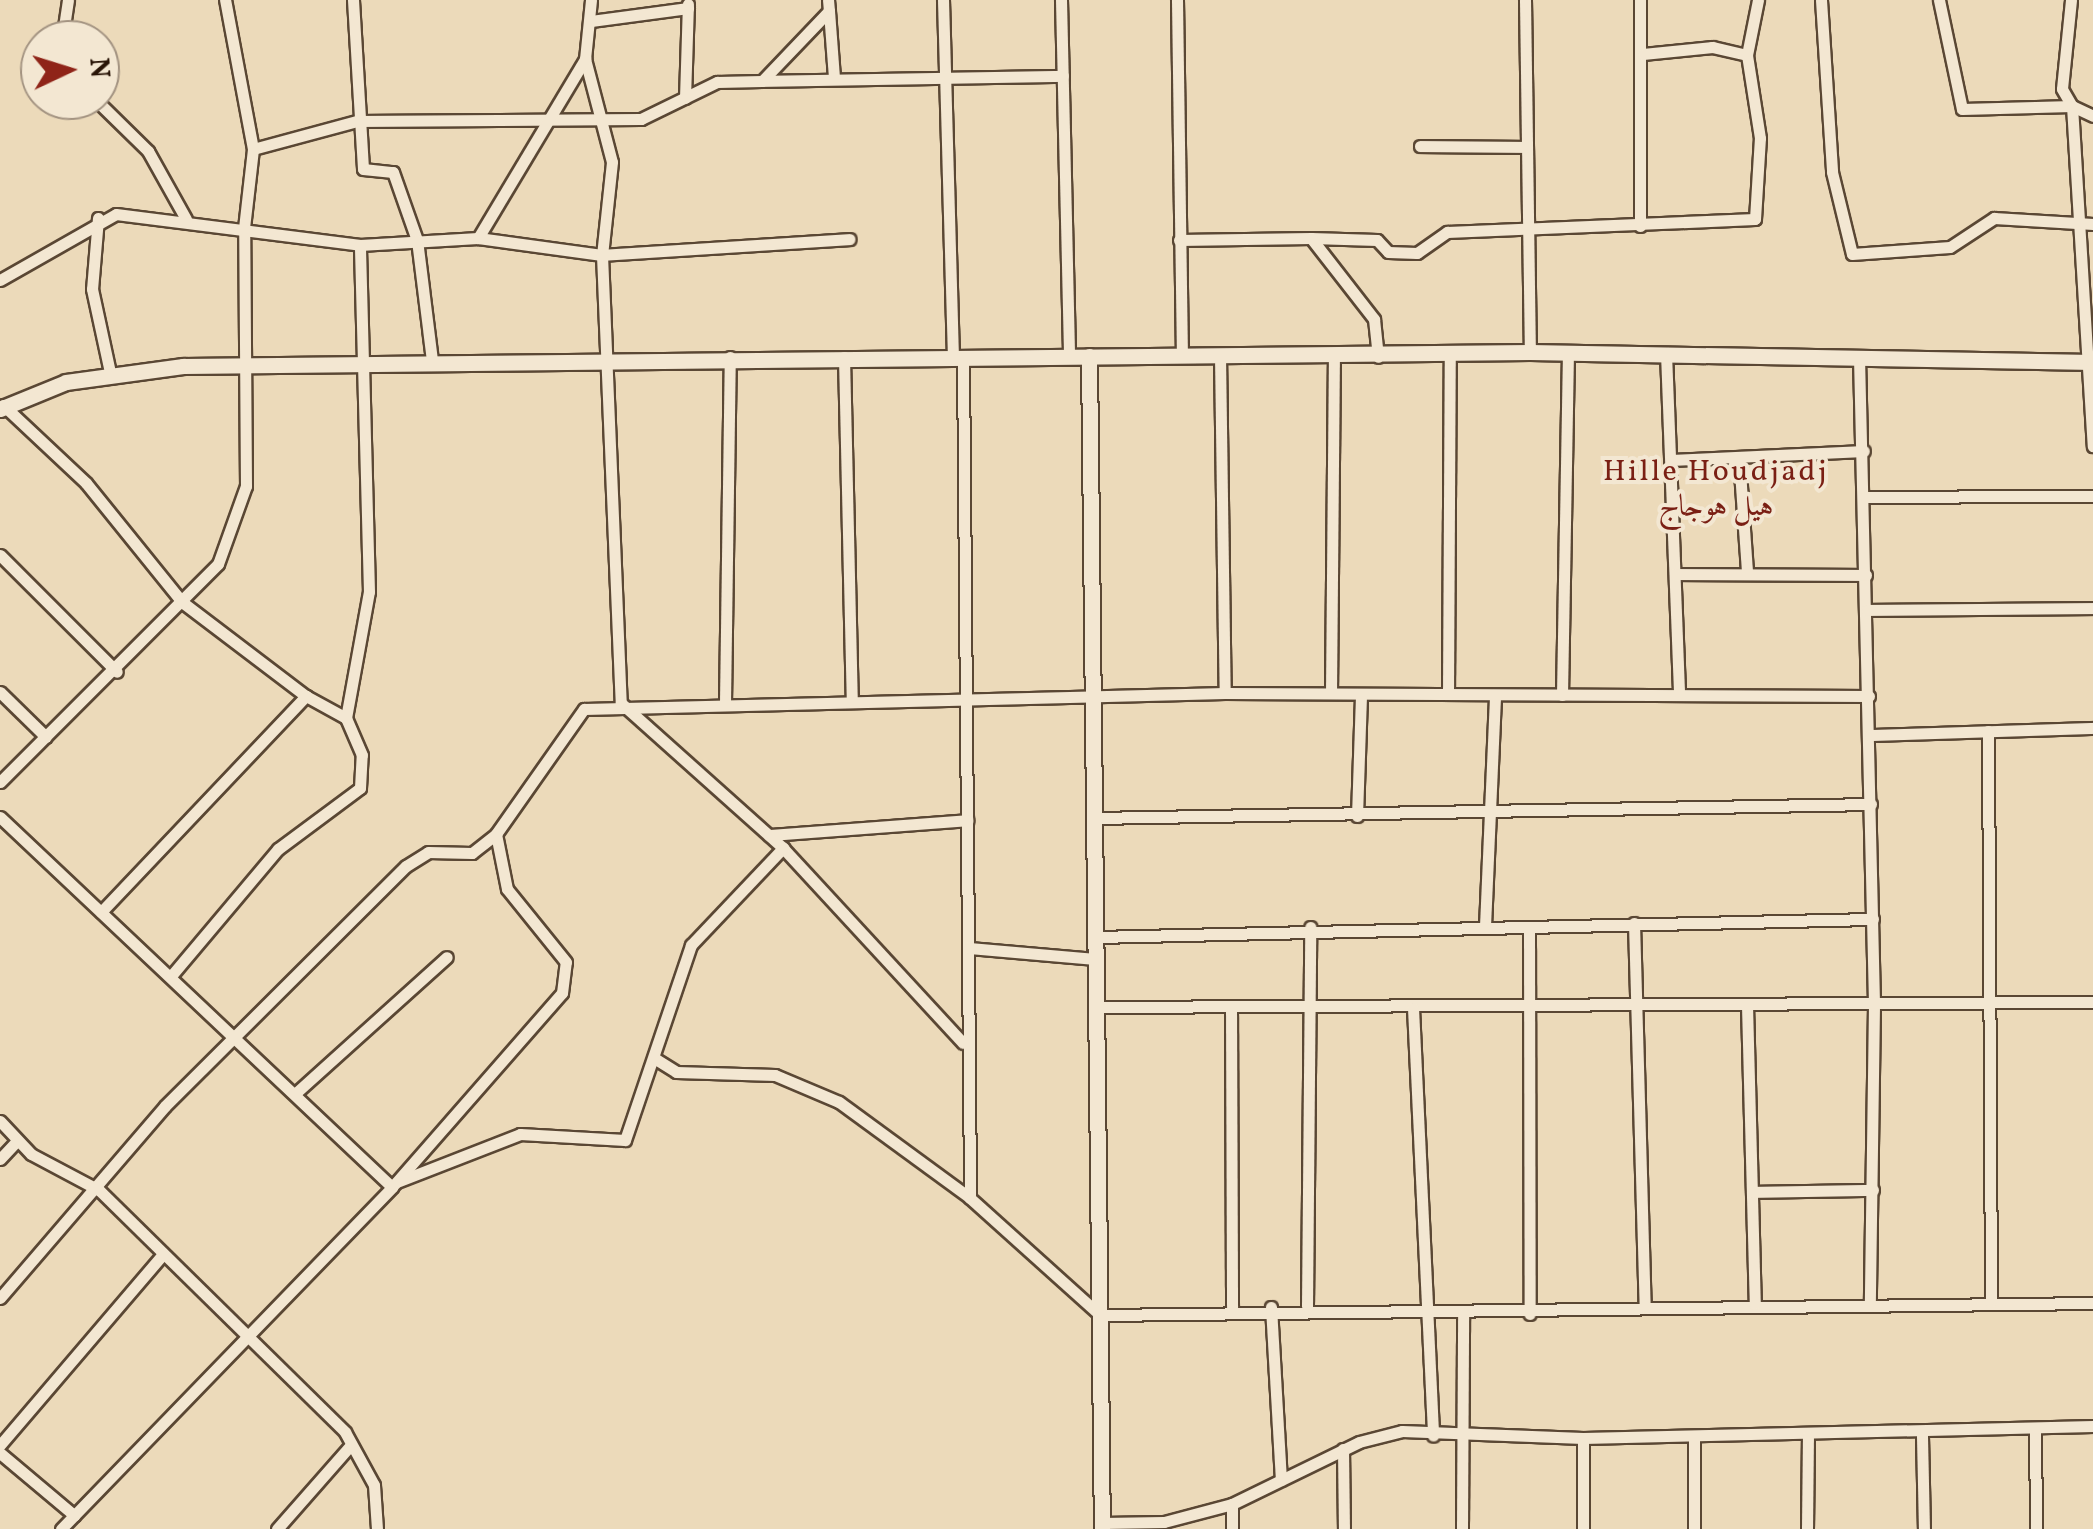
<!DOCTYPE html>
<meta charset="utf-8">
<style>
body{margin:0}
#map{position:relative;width:2093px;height:1529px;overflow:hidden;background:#ecdaba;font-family:Vollkorn,Amiri,serif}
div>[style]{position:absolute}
.roads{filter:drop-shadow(2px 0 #5a4734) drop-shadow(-2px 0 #5a4734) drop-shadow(0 2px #5a4734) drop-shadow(0 -2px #5a4734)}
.street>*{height:11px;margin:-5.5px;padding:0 5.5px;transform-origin:5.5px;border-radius:5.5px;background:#f3e7d2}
.secondary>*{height:15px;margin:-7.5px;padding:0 7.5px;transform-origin:7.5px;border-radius:7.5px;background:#f3e7d2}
span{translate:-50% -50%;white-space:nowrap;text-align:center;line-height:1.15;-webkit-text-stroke:8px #f3e7d2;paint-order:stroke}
.neighbourhood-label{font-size:30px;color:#7a1f14;letter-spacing:2.5px}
.north{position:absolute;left:20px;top:20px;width:100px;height:100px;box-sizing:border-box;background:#f3e7d2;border:2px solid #a39381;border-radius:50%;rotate:86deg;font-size:28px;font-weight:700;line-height:40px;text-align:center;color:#2a1608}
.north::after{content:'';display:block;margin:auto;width:35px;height:45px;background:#8f2418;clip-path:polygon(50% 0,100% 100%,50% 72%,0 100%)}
</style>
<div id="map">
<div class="roads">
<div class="street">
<div style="left:353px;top:0;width:169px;rotate:86.6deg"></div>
<div style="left:363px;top:169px;width:30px;rotate:6deg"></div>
<div style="left:393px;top:172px;width:72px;rotate:70.6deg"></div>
<div style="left:417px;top:240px;width:122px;rotate:82.9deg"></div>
<div style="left:591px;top:0;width:59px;rotate:95.8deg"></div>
<div style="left:585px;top:59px;width:106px;rotate:75.3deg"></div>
<div style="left:612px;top:162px;width:94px;rotate:96.1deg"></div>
<div style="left:602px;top:255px;width:448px;rotate:87.6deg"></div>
<div style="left:621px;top:703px;width:217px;rotate:41.8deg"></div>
<div style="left:783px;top:848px;width:265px;rotate:47.3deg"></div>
<div style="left:943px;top:0;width:356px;rotate:88.4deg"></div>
<div style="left:1061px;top:0;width:356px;rotate:88.7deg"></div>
<div style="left:1177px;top:0;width:354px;rotate:89.2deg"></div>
<div style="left:1525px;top:0;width:352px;rotate:89.2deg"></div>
<div style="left:1821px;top:0;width:172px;rotate:86.3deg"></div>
<div style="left:1832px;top:172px;width:84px;rotate:76.3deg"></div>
<div style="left:1852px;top:254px;width:98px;rotate:-4.1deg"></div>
<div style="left:1950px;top:247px;width:53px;rotate:-33.4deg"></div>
<div style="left:1994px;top:218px;width:99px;rotate:3.5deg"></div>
<div style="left:1939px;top:0;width:111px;rotate:78.1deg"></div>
<div style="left:1962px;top:109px;width:110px;rotate:-1.6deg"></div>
<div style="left:2072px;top:106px;width:23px;rotate:25deg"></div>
<div style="left:2071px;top:0;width:89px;rotate:95.8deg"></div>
<div style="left:2062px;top:89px;width:20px;rotate:60deg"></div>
<div style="left:2072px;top:106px;width:341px;rotate:86.5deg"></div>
<div style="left:829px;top:11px;width:67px;rotate:85.7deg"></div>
<div style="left:591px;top:21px;width:98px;rotate:-7.6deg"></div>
<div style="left:62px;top:40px;width:40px;rotate:-81.5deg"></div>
<div style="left:1747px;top:55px;width:56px;rotate:-78.7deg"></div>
<div style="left:762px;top:81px;width:301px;rotate:-1deg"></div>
<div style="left:685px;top:98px;width:94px;rotate:-88.2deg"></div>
<div style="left:96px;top:100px;width:73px;rotate:44.4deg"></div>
<div style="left:148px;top:151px;width:78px;rotate:60.8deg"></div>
<div style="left:1420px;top:146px;width:106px;rotate:0.5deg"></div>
<div style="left:253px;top:149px;width:108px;rotate:-15.1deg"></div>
<div style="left:357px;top:121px;width:284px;rotate:-0.4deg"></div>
<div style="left:641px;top:119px;width:85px;rotate:-26deg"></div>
<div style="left:717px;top:82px;width:45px;rotate:-1.3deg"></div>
<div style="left:762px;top:81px;width:97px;rotate:-46.3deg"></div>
<div style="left:829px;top:11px;width:11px;rotate:-95deg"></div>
<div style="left:98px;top:218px;width:71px;rotate:94.8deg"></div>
<div style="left:92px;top:289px;width:85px;rotate:77.8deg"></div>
<div style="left:1640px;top:226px;width:226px;rotate:-90deg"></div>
<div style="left:478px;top:238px;width:209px;rotate:-59.1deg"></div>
<div style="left:1311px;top:238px;width:66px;rotate:1.7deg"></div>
<div style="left:1377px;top:240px;width:16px;rotate:47deg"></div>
<div style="left:1388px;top:252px;width:29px;rotate:2deg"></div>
<div style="left:1417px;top:253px;width:37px;rotate:-35deg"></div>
<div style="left:1447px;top:232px;width:308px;rotate:-2.4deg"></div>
<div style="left:1755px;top:219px;width:81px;rotate:-86.5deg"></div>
<div style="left:1760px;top:138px;width:84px;rotate:-98.9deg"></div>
<div style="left:1747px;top:55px;width:36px;rotate:-167deg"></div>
<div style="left:1712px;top:47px;width:69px;rotate:174.2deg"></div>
<div style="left:1179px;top:240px;width:132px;rotate:-0.9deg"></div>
<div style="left:1311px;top:238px;width:103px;rotate:52.1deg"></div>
<div style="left:1374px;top:319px;width:38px;rotate:84deg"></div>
<div style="left:0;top:280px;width:133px;rotate:-29.6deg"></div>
<div style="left:116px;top:214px;width:246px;rotate:7.2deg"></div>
<div style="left:360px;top:245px;width:118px;rotate:-3.4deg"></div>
<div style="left:478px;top:238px;width:125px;rotate:7.8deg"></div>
<div style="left:602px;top:255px;width:248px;rotate:-3.7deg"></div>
<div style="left:1666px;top:353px;width:342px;rotate:87.8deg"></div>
<div style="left:1220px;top:355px;width:338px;rotate:89.2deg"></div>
<div style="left:844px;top:357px;width:345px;rotate:88.7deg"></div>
<div style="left:963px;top:357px;width:841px;rotate:89.52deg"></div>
<div style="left:970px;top:1198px;width:175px;rotate:42deg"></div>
<div style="left:1100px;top:1315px;width:993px;rotate:-0.69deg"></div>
<div style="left:1859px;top:357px;width:648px;rotate:88.67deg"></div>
<div style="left:1874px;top:1005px;width:296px;rotate:90.8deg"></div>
<div style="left:3px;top:405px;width:114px;rotate:43.2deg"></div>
<div style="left:86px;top:483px;width:153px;rotate:51.1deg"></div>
<div style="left:182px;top:602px;width:156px;rotate:37.2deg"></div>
<div style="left:1739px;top:457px;width:115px;rotate:86deg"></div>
<div style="left:1671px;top:460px;width:193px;rotate:-2.7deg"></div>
<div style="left:1865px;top:497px;width:228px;rotate:-0.3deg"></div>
<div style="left:0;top:555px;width:165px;rotate:45deg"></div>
<div style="left:1675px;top:574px;width:191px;rotate:0.3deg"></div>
<div style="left:1867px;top:610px;width:226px;rotate:-0.5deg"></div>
<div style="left:0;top:692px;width:64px;rotate:44.4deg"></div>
<div style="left:1331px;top:693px;width:337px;rotate:-89.5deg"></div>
<div style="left:1448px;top:694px;width:340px;rotate:-89.7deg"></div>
<div style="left:1562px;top:695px;width:342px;rotate:-89deg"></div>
<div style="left:725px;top:702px;width:345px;rotate:-89.2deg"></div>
<div style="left:1988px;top:731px;width:571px;rotate:89.7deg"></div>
<div style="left:1870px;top:735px;width:223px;rotate:-1.8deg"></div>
<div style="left:0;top:782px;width:308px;rotate:-45deg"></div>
<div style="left:218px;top:564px;width:83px;rotate:-70.3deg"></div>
<div style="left:246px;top:486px;width:258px;rotate:-90.4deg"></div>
<div style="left:244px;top:228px;width:80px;rotate:-83.5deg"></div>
<div style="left:253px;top:149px;width:152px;rotate:-100.6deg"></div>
<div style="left:1357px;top:816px;width:122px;rotate:-88.1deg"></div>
<div style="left:0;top:817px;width:539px;rotate:43.35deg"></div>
<div style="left:1094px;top:818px;width:777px;rotate:-1.03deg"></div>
<div style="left:769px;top:835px;width:199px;rotate:-4.3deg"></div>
<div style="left:101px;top:912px;width:298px;rotate:-46.5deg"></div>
<div style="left:306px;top:696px;width:46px;rotate:28.8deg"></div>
<div style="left:1634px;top:923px;width:385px;rotate:88.4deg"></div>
<div style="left:1485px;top:926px;width:230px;rotate:-87.5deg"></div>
<div style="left:1529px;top:929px;width:385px;rotate:89.9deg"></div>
<div style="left:1096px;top:937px;width:777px;rotate:-1.33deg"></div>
<div style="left:969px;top:948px;width:127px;rotate:5deg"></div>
<div style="left:171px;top:976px;width:166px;rotate:-49.9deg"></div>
<div style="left:278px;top:849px;width:102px;rotate:-36.6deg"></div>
<div style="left:360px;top:788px;width:33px;rotate:-87deg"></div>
<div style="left:362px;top:755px;width:40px;rotate:-113.4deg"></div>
<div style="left:346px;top:718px;width:128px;rotate:-79.7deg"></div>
<div style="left:369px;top:592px;width:347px;rotate:-91.5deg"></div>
<div style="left:1747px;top:1005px;width:299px;rotate:88.5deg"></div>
<div style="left:1231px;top:1006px;width:301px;rotate:89.8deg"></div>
<div style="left:1096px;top:1007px;width:997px;rotate:-0.29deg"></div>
<div style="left:1413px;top:1008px;width:428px;rotate:87.3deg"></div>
<div style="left:654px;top:1058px;width:26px;rotate:32deg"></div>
<div style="left:676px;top:1072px;width:99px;rotate:1.7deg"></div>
<div style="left:775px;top:1075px;width:69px;rotate:22.9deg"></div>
<div style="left:839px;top:1102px;width:162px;rotate:36.2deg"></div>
<div style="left:298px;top:1091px;width:200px;rotate:-42deg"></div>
<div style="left:0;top:1121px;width:45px;rotate:46.8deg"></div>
<div style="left:31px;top:1154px;width:77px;rotate:27.9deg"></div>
<div style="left:99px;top:1190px;width:345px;rotate:44.5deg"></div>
<div style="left:345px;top:1432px;width:60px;rotate:61.3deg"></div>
<div style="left:374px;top:1485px;width:44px;rotate:86.1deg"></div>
<div style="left:0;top:1159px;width:25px;rotate:-47deg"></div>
<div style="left:397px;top:1182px;width:132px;rotate:-21.3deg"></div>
<div style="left:520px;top:1134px;width:105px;rotate:3.3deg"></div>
<div style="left:625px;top:1140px;width:206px;rotate:-71.3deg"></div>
<div style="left:691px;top:945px;width:134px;rotate:-46.5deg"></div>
<div style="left:1753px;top:1192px;width:120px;rotate:-1deg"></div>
<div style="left:0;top:1298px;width:253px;rotate:-49.3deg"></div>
<div style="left:165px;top:1106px;width:340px;rotate:-44.9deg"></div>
<div style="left:406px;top:866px;width:26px;rotate:-32deg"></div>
<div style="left:428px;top:852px;width:44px;rotate:1.3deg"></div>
<div style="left:472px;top:853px;width:31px;rotate:-38deg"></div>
<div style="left:496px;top:834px;width:153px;rotate:-54.9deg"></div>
<div style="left:584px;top:709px;width:641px;rotate:-1.43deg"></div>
<div style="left:1225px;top:693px;width:644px;rotate:0.27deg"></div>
<div style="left:1307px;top:1306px;width:379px;rotate:-89.5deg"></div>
<div style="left:1271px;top:1307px;width:173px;rotate:86.7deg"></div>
<div style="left:2035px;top:1429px;width:100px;rotate:89.4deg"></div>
<div style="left:1922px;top:1436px;width:93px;rotate:88.8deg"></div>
<div style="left:0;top:1445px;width:251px;rotate:-49.5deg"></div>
<div style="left:1343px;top:1449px;width:80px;rotate:89.3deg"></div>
<div style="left:0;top:1453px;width:97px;rotate:40deg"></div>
<div style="left:1102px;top:1523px;width:62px;rotate:-0.9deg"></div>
<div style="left:1164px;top:1522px;width:70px;rotate:-14.8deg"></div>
<div style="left:1232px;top:1504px;width:141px;rotate:-26deg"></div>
<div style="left:1359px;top:1442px;width:44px;rotate:-14.3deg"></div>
<div style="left:1402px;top:1431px;width:181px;rotate:2.2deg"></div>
<div style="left:1583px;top:1438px;width:510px;rotate:-1.35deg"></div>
<div style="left:61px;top:1529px;width:476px;rotate:-45.9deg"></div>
<div style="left:392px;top:1187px;width:258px;rotate:-48.8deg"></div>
<div style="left:562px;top:993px;width:31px;rotate:-83deg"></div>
<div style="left:566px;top:962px;width:94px;rotate:-128.9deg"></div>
<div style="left:507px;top:889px;width:56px;rotate:-101.3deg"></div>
<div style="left:277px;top:1529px;width:109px;rotate:-48.7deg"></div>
<div style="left:1232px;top:1529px;width:25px;rotate:-90deg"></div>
<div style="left:1462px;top:1529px;width:215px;rotate:-89.7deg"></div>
<div style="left:1583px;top:1529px;width:91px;rotate:-90deg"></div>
<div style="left:1694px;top:1529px;width:92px;rotate:-90deg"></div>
<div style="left:1807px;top:1529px;width:93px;rotate:-89.4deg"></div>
</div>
<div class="secondary">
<div style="left:1089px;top:356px;width:1173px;rotate:89.37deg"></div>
<div style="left:0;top:409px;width:71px;rotate:-22.2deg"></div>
<div style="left:66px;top:382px;width:118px;rotate:-7.8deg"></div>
<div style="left:183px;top:366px;width:1347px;rotate:-0.6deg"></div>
<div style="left:1530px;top:352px;width:563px;rotate:1.02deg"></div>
</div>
</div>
<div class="neighbourhood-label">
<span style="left:1716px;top:489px">Hille Houdjadj<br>هيل هوجاج</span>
</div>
<div class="north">N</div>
</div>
